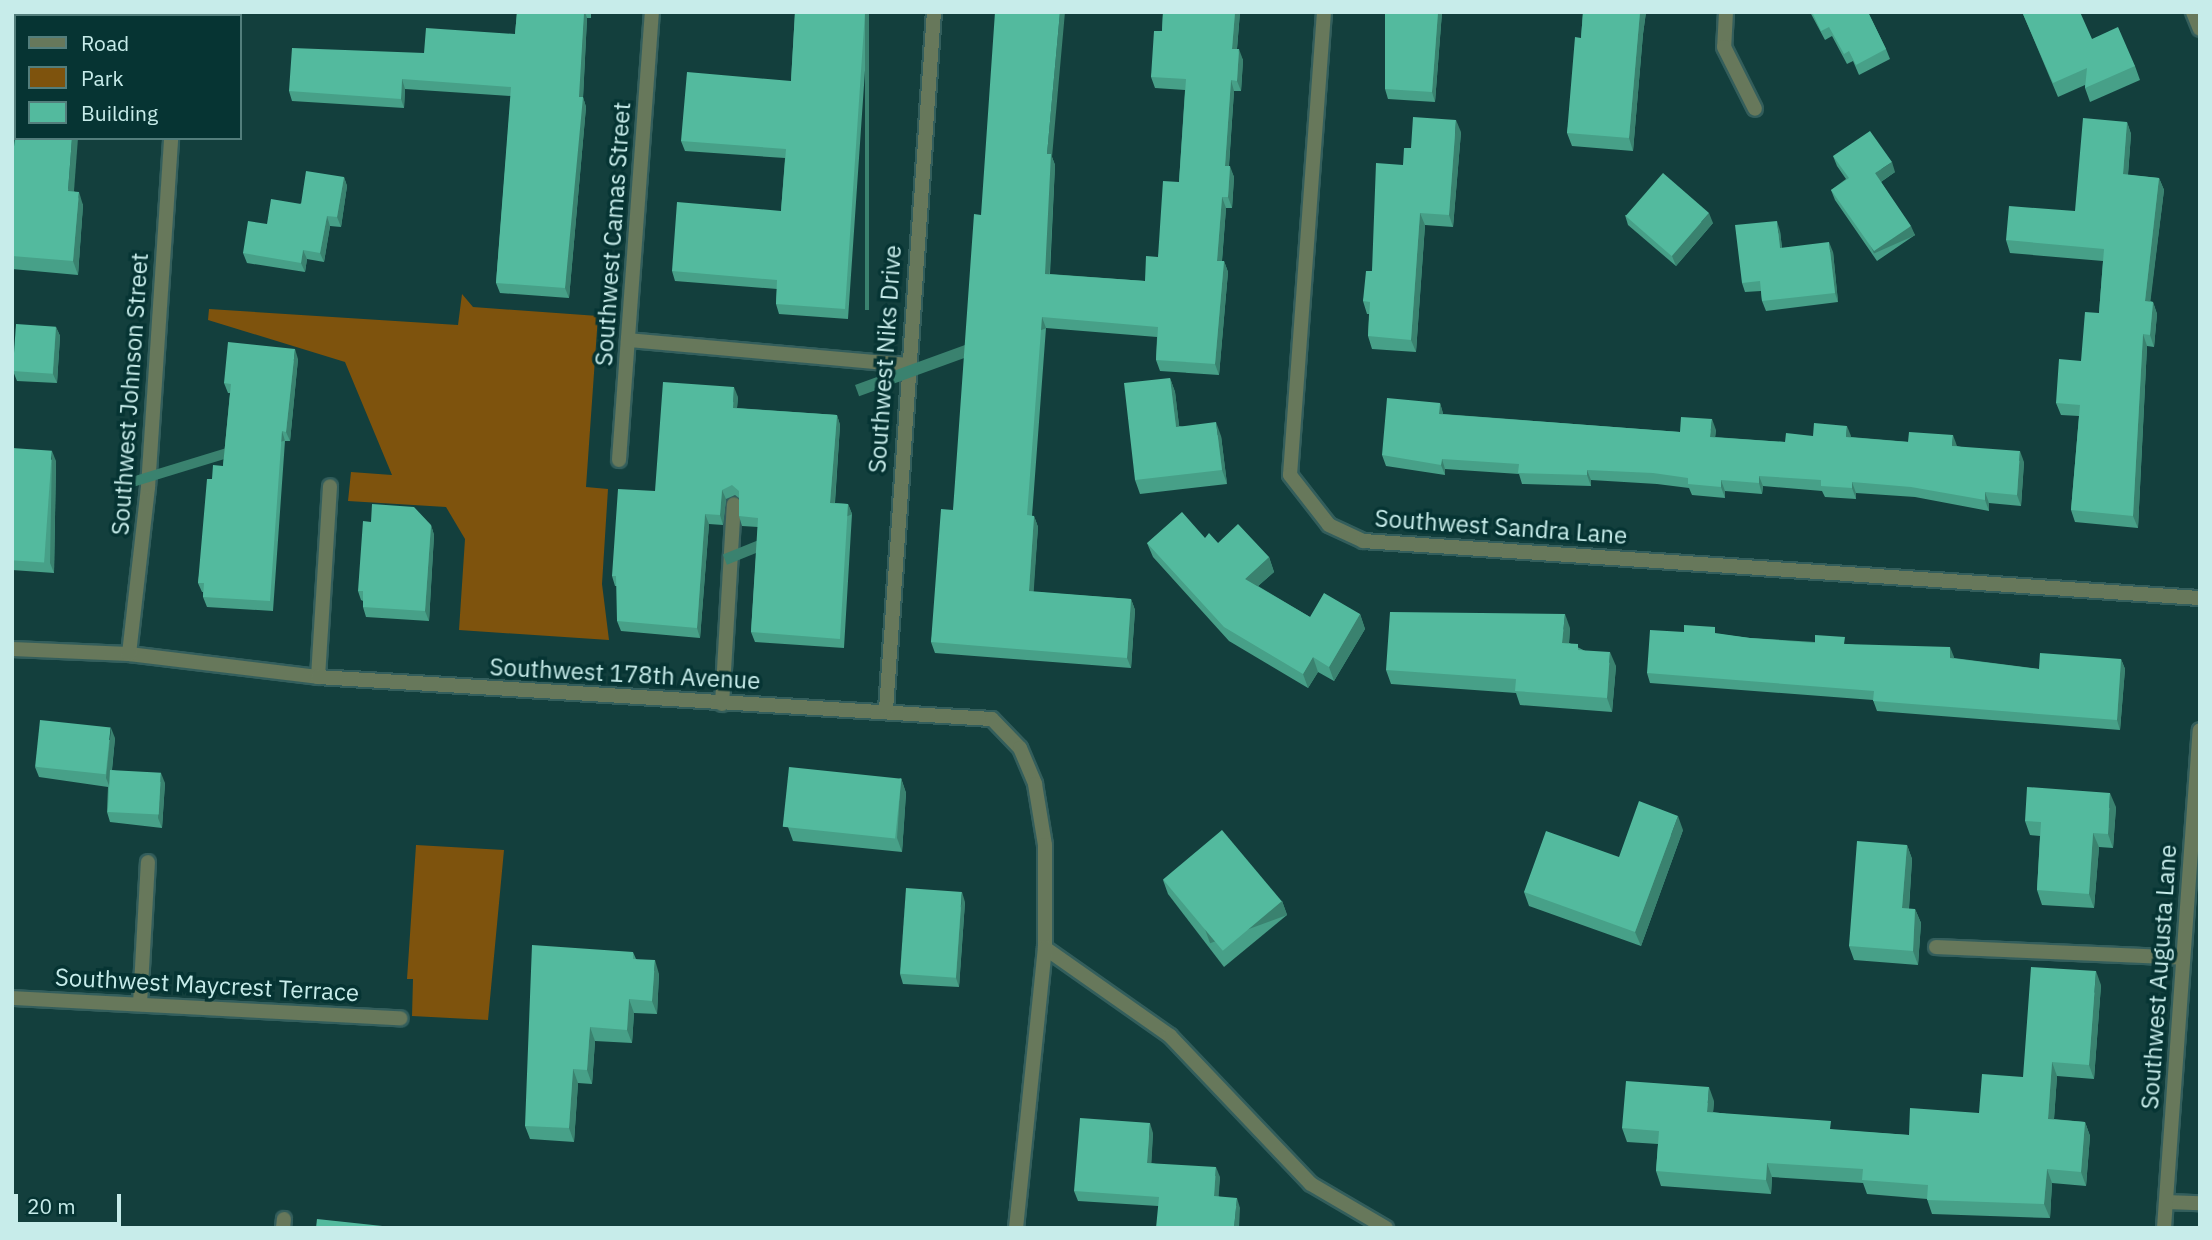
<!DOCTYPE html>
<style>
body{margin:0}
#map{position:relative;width:2212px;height:1240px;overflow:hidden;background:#133f3d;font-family:"IBM Plex Sans",sans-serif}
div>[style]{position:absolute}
.green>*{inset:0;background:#7e530d}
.roads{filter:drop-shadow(2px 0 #335e5c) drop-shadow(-2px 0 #335e5c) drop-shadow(0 2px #335e5c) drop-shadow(0 -2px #335e5c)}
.service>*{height:14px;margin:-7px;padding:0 7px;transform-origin:7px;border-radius:7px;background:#67785b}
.minor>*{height:14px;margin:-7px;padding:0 7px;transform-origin:7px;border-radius:7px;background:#67785b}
.wall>*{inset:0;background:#47a088;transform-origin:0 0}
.shaded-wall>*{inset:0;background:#3a826f;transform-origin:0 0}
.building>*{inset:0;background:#53ba9e;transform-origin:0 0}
span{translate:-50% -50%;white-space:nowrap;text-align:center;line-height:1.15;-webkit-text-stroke:7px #063433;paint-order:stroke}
.street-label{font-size:24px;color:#c7ecea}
.frame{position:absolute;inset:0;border:14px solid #c7ecea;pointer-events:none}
.legend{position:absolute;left:14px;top:14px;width:228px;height:126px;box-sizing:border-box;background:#063433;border:2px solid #537e7c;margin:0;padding:9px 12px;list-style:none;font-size:21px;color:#c7ecea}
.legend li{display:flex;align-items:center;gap:14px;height:35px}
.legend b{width:35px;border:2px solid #537e7c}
.scale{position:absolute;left:14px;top:1194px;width:107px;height:32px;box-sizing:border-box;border:4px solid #c7ecea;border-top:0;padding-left:9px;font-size:21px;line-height:24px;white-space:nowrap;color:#c7ecea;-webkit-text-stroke:5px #063433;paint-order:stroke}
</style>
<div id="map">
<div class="green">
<div style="clip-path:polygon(462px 294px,473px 307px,598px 316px,586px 487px,608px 489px,602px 584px,609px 640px,459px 630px,465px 539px,446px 507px,348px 501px,351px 472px,392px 475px,345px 362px,208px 320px,209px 309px,458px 325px)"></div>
<div style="clip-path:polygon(416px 845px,504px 850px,488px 1020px,412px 1016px,413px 979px,407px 979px)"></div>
</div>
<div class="roads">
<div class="service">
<div style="left:628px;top:340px;width:280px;rotate:5.1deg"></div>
<div style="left:318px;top:677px;width:191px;rotate:-86.4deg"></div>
<div style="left:722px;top:704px;width:200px;rotate:-86.6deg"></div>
<div style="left:1936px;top:947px;width:247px;rotate:2.5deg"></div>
<div style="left:140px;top:1004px;width:142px;rotate:-86.8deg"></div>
<div style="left:283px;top:1228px;width:9px;rotate:-84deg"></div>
</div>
<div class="minor">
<div style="left:1324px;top:12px;width:464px;rotate:94.2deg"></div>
<div style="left:1290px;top:475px;width:63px;rotate:52deg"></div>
<div style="left:1329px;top:525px;width:38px;rotate:25deg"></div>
<div style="left:1363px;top:541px;width:839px;rotate:3.9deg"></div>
<div style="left:1726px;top:12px;width:35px;rotate:93deg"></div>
<div style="left:1724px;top:47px;width:69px;rotate:63.4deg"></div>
<div style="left:2193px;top:12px;width:18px;rotate:68deg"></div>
<div style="left:184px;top:16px;width:4px;rotate:-90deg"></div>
<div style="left:619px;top:460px;width:449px;rotate:-85.8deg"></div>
<div style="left:12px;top:649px;width:117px;rotate:2.4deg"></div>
<div style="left:129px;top:654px;width:190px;rotate:6.9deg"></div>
<div style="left:318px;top:677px;width:675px;rotate:3.57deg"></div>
<div style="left:992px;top:719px;width:40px;rotate:46deg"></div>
<div style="left:1020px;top:748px;width:39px;rotate:67deg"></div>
<div style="left:1035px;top:784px;width:62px;rotate:80.7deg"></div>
<div style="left:1045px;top:845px;width:103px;rotate:90deg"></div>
<div style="left:1045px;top:948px;width:153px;rotate:35.1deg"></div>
<div style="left:1170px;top:1036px;width:204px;rotate:46.4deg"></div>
<div style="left:1311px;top:1184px;width:87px;rotate:30.4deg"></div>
<div style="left:129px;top:654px;width:168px;rotate:-83.5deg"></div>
<div style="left:148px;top:487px;width:350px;rotate:-86.2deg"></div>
<div style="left:886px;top:710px;width:700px;rotate:-86.07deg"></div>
<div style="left:12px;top:998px;width:389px;rotate:3deg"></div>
<div style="left:2166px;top:1202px;width:34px;rotate:2deg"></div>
<div style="left:1016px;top:1228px;width:281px;rotate:-84.1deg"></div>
<div style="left:2164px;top:1228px;width:499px;rotate:-85.9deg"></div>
</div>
</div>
<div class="wall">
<div style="clip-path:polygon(517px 12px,591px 12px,591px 18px,587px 18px,583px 97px,586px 107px,569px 298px,500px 293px,496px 283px,511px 96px,405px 89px,404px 108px,292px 101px,289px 91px,515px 34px)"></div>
<div style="clip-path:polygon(795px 12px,869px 12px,848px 319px,779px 314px,776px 304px,777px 289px,675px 281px,672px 271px,781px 211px,785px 158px,685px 151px,681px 141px,791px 81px)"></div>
<div style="clip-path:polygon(1163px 12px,1240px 12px,1237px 49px,1243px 60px,1241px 91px,1234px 91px,1229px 166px,1234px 177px,1232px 208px,1226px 208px,1222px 261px,1224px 261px,1228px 272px,1219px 375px,1160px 371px,1156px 360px,1157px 337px,1046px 328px,1032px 516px,1034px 516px,1038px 527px,1033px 592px,1131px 599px,1135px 610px,1131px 668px,935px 653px,931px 642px,953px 510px,1052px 157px,1055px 165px,1050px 274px,1145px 281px,1158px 257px,1179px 182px,1185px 90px,1155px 88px,1151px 77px,1162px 31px)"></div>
<div style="clip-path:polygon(1393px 12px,1442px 12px,1435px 102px,1388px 99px,1385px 89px)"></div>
<div style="clip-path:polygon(1583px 12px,1646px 12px,1643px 34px,1633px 151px,1572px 146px,1567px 133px,1581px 38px)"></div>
<div style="clip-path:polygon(1810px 12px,1868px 12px,1886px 49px,1890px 59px,1859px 75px,1853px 61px,1847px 64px,1832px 36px,1825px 40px)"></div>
<div style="clip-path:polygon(2023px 14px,2092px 39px,2135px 66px,2140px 80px,2090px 102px,2085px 88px,2085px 85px,2058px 97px)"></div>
<div style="left:12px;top:40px;width:4px;height:66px"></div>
<div style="clip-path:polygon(2127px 122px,2131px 134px,2128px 175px,2159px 178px,2164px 190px,2150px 301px,2153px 302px,2157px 314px,2154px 347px,2147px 346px,2138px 528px,2075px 522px,2071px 510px,2079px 416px,2061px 415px,2056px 403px,2081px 361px,2099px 313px,2103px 261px,2010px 253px,2006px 240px,2075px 211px)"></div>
<div style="clip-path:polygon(1461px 132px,1453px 227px,1425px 225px,1416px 352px,1372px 349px,1368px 336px,1369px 314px,1367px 314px,1363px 301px,1403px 165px,1411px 148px)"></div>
<div style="clip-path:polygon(1833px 156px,1895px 172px,1881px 182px,1915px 235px,1877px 261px,1835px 200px,1831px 190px,1846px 179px,1837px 166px)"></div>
<div style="clip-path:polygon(12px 168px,74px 191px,83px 205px,78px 275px,12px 269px)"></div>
<div style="clip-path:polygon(344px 177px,347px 186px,341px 227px,330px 226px,324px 262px,307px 259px,305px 272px,247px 263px,243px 253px,267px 224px)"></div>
<div style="clip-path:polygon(1625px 215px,1713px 223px,1676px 266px,1628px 225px)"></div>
<div style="clip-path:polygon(1780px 231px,1782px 248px,1833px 252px,1838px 302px,1766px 311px,1762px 301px,1761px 291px,1745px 292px,1742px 283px)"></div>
<div style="clip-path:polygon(56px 327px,60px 336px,57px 383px,17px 381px,13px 371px)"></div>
<div style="clip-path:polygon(298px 359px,290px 441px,285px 441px,273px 611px,207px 607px,203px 597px,203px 592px,202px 592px,198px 583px,212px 479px,223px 466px,230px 393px,228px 393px,224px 383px)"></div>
<div style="clip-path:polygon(1170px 378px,1175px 392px,1179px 426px,1221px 436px,1227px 484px,1140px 494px,1135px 480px)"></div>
<div style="clip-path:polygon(738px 397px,737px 408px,837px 415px,840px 425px,835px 503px,848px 504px,852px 514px,844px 648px,755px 642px,751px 632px,758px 527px,742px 526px,739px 516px,739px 498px,735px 495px,726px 499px,723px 525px,709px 524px,700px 638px,621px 631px,617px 621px,617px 586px,615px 586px,612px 576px,655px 491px)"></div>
<div style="clip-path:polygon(1440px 403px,1443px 414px,1680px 432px,1716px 430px,1715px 437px,1785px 442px,1813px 436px,1851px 437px,1957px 446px,2024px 462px,2021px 506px,1989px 503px,1989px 511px,1915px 497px,1856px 493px,1856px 499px,1825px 497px,1822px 491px,1763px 486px,1762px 494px,1725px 491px,1725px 498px,1692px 495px,1689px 488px,1657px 484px,1591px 480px,1591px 486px,1522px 484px,1519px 474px,1445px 469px,1445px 475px,1386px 466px,1382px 455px)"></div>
<div style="clip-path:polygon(12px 448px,56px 461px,54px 573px,12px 570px)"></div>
<div style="clip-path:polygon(431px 525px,434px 535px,429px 621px,366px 617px,363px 607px,363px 601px,361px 600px,358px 591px)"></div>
<div style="clip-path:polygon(1205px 538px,1218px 543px,1269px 557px,1274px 572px,1258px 586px,1310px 617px,1360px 614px,1365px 629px,1334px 681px,1318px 672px,1308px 688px,1229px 641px,1153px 557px,1147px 543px)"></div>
<div style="clip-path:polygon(1570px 628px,1569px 643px,1616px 666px,1612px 712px,1520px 705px,1516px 693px,1391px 684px,1386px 670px)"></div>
<div style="clip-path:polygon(1684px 632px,1717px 634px,1750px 638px,1847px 644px,1954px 657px,1954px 658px,2039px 669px,2121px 659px,2125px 669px,2120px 730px,1877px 711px,1873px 700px,1650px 683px,1647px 673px)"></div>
<div style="clip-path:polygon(115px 738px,112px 770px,165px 783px,162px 828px,110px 822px,107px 812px,108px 787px,39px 777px,35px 767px)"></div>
<div style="clip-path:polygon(901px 778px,906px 793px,902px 852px,793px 841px,788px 827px)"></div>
<div style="clip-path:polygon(2116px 807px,2113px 848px,2099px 847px,2094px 908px,2042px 905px,2037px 890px,2040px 836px,2030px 835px,2025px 821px)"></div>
<div style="clip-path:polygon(1683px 830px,1641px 946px,1529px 906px,1524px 892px,1619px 857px)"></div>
<div style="clip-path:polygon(1907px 845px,1912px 859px,1909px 909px,1915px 909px,1921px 923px,1918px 965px,1854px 960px,1849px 946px)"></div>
<div style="clip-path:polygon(1163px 880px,1282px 901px,1287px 915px,1224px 967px,1168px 894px)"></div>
<div style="clip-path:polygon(965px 902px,959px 987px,903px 984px,900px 974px)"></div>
<div style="clip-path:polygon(633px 952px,636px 959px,659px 974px,657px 1014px,634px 1013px,632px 1043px,595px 1041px,592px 1084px,578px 1083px,574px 1142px,530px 1139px,525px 1126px)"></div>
<div style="clip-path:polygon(2101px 985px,2094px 1079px,2057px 1076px,2054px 1119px,2085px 1122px,2090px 1136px,2086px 1186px,2052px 1183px,2050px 1218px,1932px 1214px,1927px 1199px,1867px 1194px,1863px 1183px,1772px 1177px,1771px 1194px,1661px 1186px,1656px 1171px,1658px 1144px,1627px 1142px,1622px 1128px,1714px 1101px,1713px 1112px,1834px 1130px,1909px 1135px,1979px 1113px,2023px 1077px)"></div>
<div style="clip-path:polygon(1153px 1133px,1151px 1163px,1220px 1177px,1218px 1196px,1240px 1208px,1158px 1206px,1078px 1201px,1074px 1191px)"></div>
</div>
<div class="shaded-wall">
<div style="clip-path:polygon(584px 12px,585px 12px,587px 18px,583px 99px,583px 97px,586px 107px,569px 298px,565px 288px)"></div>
<div style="left:865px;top:12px;width:4px;height:298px"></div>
<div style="clip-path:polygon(1060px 12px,1065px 12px,1052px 157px,1055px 165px,1049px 285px,1045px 274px,1047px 154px)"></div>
<div style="clip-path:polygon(1235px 12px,1240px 12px,1236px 60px,1232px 49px)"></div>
<div style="clip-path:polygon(1438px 12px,1442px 12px,1435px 102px,1432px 92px)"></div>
<div style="clip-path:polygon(1640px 12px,1646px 12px,1643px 34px,1633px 151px,1629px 138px)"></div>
<div style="clip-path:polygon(1239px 49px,1243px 60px,1241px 91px,1237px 81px)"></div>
<div style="clip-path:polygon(402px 79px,405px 89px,404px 108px,401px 99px)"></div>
<div style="clip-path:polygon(1231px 80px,1234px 91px,1228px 177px,1225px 166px)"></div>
<div style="clip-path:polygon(1456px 120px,1461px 132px,1453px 227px,1449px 215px)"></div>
<div style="clip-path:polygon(2127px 122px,2131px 134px,2127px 186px,2123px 174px)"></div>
<div style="clip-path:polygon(72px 138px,78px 138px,73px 204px,68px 191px)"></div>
<div style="clip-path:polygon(1892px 162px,1895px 172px,1879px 183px,1875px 173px)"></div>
<div style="clip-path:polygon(1230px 166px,1234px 177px,1232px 208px,1228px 197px)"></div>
<div style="clip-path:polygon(344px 177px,347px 186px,341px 227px,337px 217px)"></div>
<div style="clip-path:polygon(2159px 178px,2164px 190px,2149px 313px,2145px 301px)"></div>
<div style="clip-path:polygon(79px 192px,83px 205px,78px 275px,73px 261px)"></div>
<div style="clip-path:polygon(1222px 197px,1226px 208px,1221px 272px,1217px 261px)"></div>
<div style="clip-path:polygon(1420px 213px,1425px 225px,1416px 352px,1411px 340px)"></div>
<div style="clip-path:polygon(1709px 213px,1713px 223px,1676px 266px,1672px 256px)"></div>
<div style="clip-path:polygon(327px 216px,330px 226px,324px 262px,320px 253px)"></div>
<div style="clip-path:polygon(1777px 221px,1780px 231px,1783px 257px,1780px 248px)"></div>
<div style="left:1911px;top:226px;width:10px;height:45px;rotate:66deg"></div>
<div style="clip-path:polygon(1829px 242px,1833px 252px,1838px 302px,1835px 293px)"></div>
<div style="clip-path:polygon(303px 250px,307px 259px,305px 272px,301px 263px)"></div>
<div style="clip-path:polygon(1224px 261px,1228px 272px,1219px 375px,1215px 364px)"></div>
<div style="clip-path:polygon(2153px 302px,2157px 314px,2154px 347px,2150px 335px)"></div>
<div style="left:1042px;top:317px;width:12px;height:199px;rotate:70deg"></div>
<div style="clip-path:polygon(56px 327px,60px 336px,57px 383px,53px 374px)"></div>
<div style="clip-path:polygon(2143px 334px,2147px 346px,2138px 528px,2133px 516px)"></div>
<div style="clip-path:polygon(295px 349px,298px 359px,290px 441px,286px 432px)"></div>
<div style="clip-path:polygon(1170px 378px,1175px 392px,1181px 441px,1176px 427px)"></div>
<div style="clip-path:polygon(734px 387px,738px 397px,736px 418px,733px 408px)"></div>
<div style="clip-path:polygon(1440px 403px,1443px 413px,1443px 425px,1439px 414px)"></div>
<div style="clip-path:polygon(837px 415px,840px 425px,834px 513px,830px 503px)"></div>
<div style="clip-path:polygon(1712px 419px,1716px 430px,1714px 448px,1710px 437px)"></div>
<div style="clip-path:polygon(1216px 422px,1221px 436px,1227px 484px,1222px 470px)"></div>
<div style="clip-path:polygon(1847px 426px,1851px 436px,1850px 447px,1846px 437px)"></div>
<div style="left:282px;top:431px;width:10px;height:170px;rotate:73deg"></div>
<div style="clip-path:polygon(1953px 435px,1957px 446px,1952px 446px)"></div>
<div style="clip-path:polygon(52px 451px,56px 461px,54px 573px,50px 563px)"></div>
<div style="clip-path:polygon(2020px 451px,2024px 462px,2021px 506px,2017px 495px)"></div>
<div style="clip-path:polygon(1442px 459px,1445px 469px,1445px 475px,1441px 465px)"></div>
<div style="clip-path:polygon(1587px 470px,1591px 480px,1591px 486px,1587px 475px)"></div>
<div style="clip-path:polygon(1759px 476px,1763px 486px,1762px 494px,1759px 483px)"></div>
<div style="clip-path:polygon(1721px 480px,1725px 491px,1725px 498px,1721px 487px)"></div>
<div style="clip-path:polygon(1852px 482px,1856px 493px,1856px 499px,1852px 488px)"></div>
<div style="clip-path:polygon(722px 490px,726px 499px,723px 525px,720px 515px)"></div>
<div style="clip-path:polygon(1985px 492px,1989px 503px,1989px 511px,1985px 500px)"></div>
<div style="left:848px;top:504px;width:11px;height:135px;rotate:68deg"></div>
<div style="clip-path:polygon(705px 514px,709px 524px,700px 638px,697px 628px)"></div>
<div style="clip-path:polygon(1034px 516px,1038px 527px,1033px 602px,1029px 591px)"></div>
<div style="clip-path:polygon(431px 525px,434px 535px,429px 621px,425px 611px)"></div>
<div style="clip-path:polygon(1269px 557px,1274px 572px,1250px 593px,1245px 579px)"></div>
<div style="clip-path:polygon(1131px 599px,1135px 610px,1131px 668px,1127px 658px)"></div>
<div style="clip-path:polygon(1360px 614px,1365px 629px,1334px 681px,1329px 667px)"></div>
<div style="clip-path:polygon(1565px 614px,1570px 628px,1568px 657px,1562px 643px)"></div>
<div style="clip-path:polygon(1950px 647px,1954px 657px,1953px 668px,1950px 658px)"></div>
<div style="clip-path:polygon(1610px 652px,1616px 666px,1612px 712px,1607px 698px)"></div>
<div style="clip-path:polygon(1313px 657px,1318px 672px,1308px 688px,1303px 674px)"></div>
<div style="clip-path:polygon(2121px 659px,2125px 669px,2120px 730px,2117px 720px)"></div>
<div style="clip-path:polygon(111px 728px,115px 738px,110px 788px,106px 778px)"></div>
<div style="clip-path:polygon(161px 773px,165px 783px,162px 828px,158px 818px)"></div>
<div style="clip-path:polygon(901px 778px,906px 793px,902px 852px,897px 838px)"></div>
<div style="clip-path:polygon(2110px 793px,2116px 807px,2113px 848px,2108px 834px)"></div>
<div style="clip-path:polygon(1678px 816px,1683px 830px,1641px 946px,1635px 932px)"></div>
<div style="clip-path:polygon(2093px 833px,2099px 847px,2094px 908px,2089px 894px)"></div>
<div style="clip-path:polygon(1907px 845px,1912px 859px,1908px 922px,1902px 908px)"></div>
<div style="clip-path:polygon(962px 892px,965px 902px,959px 987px,956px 978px)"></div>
<div style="left:1282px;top:901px;width:15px;height:82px;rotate:70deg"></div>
<div style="clip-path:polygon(1915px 909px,1921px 923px,1918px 965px,1913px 951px)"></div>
<div style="clip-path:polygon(655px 960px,659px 974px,657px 1014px,652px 1001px)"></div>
<div style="clip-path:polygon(2096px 971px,2101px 985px,2094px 1079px,2089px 1065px)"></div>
<div style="clip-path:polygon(629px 999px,634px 1013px,632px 1043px,627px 1030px)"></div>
<div style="clip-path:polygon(590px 1027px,595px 1041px,592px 1084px,587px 1070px)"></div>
<div style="clip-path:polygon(2052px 1062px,2057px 1076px,2053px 1133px,2048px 1119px)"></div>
<div style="clip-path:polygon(573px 1069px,578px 1083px,574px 1142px,569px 1128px)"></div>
<div style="clip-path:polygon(1709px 1087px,1714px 1101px,1712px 1126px,1707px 1112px)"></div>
<div style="clip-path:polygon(2085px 1122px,2090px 1136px,2086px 1186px,2081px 1172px)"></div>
<div style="clip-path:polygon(1150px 1123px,1153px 1133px,1151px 1172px,1147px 1163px)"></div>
<div style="clip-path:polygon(1767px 1163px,1772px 1177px,1771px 1194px,1766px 1180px)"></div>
<div style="clip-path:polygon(1216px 1167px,1220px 1177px,1218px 1206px,1214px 1196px)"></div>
<div style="clip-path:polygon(2047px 1169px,2052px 1183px,2050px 1218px,2044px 1204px)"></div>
<div style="clip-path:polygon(1237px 1198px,1240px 1208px,1239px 1228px,1234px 1228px)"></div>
</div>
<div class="building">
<div style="clip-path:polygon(517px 12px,584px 12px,579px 97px,583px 97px,565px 288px,496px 283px,511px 87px,402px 79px,401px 99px,289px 91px,292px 48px,424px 53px,426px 28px,515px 34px)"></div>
<div style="clip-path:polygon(795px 12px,865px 12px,845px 309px,776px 304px,777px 280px,672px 271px,677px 202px,781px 211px,786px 149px,681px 141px,687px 72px,791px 81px)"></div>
<div style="clip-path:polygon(995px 12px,1060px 12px,1047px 154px,1051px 154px,1045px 274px,1145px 281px,1146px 256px,1158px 257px,1163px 181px,1179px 182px,1186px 79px,1151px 77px,1154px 31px,1162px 31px,1163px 12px,1235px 12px,1232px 49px,1239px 49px,1237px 81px,1231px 80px,1225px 166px,1230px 166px,1228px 197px,1222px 197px,1217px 261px,1224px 261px,1215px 364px,1156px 360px,1158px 327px,1042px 317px,1027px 515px,1034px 516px,1029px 591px,1131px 599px,1127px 658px,931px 642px,941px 509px,953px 510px,974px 214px,981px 215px)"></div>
<div style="clip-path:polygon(1393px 12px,1438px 12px,1432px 92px,1385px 89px,1385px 13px,1393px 14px)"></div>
<div style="clip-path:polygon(1583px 12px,1640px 12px,1629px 138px,1567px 133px,1575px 37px,1581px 38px)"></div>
<div style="clip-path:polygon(1812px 12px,1868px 12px,1886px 49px,1856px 65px,1849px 51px,1844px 54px,1829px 27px,1821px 31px)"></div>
<div style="clip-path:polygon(2027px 12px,2080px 12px,2092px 39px,2118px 27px,2135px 66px,2085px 88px,2087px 68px,2053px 83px,2023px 14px)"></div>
<div style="left:12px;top:40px;width:4px;height:53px"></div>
<div style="clip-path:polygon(1413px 117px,1456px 120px,1449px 215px,1420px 213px,1411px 340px,1368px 336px,1370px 302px,1363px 301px,1366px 271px,1372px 271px,1376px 163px,1403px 165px,1404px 148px,1411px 148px)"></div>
<div style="clip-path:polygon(2083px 118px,2127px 122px,2123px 174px,2159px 178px,2145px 301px,2153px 302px,2150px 335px,2143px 334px,2133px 516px,2071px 510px,2080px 405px,2056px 403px,2059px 359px,2081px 361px,2085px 312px,2099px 313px,2104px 249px,2006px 240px,2009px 206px,2075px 211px)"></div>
<div style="clip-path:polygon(16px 125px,16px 138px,72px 138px,68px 191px,79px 192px,73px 261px,12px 256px,12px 168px)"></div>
<div style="clip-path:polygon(1870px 131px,1892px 162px,1875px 173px,1911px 226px,1874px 251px,1831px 190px,1849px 178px,1833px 156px)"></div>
<div style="clip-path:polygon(306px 171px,344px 177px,337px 217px,327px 216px,320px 253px,303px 250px,301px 263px,243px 253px,248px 221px,267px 224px,271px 199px,301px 204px)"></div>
<div style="left:1663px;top:173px;width:61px;height:57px;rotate:41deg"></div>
<div style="clip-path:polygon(1777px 221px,1780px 248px,1829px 242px,1835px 293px,1762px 301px,1760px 281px,1742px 283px,1735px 225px)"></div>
<div style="left:16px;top:324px;width:40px;height:47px;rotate:4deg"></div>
<div style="clip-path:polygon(228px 342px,295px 349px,286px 432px,282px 431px,270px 601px,203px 597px,204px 583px,198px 583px,207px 479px,212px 479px,213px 465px,223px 466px,231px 384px,224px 383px)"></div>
<div style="clip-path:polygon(1170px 378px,1176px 427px,1216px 422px,1222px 470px,1135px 480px,1124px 383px)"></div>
<div style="clip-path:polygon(663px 382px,734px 387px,733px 408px,837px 415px,830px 503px,848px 504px,840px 639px,751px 632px,758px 518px,739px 516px,739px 491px,732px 485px,722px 490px,720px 515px,705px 514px,697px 628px,617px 621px,616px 576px,612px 576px,618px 489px,655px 491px)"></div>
<div style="clip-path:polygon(1387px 398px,1440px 403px,1439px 414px,1680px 432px,1681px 417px,1712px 419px,1710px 437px,1785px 442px,1786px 433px,1813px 436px,1814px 423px,1847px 426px,1846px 437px,1908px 442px,1909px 432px,1953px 435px,1952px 446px,2020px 451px,2017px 495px,1985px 492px,1985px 500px,1911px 487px,1852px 482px,1852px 488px,1821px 486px,1821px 480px,1759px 476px,1759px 483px,1721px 480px,1721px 487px,1688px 484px,1688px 478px,1653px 473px,1587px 470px,1587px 475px,1518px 473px,1519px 464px,1442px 459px,1441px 465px,1382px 455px)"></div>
<div style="left:12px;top:448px;width:40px;height:112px;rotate:4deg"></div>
<div style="clip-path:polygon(372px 504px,414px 507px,431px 525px,425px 611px,363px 607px,363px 591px,358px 591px,363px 521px,371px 522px)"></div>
<div style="clip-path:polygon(1182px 512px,1205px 538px,1209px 533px,1218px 543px,1238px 524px,1269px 557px,1245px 579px,1310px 617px,1324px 593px,1360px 614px,1329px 667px,1313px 657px,1303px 674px,1224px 627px,1147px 543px)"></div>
<div style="clip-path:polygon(1390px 612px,1565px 614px,1562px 643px,1578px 644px,1578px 650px,1610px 652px,1607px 698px,1515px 691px,1516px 679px,1386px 670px)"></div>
<div style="clip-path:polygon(1684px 625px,1715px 627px,1715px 633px,1750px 638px,1815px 643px,1815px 635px,1845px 637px,1844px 644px,1950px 647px,1950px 658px,2039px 669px,2040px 653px,2121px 659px,2117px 720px,1873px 701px,1874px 691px,1647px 673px,1650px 630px,1684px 632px)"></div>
<div style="left:40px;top:720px;width:71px;height:47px;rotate:6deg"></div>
<div style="left:789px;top:767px;width:113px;height:60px;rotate:6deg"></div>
<div style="left:110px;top:770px;width:51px;height:42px;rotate:3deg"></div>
<div style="clip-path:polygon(2027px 787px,2110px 793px,2108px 834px,2093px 833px,2089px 894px,2037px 890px,2041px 822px,2025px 821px)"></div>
<div style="clip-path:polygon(1639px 801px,1678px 816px,1635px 932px,1524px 892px,1546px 831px,1619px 857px)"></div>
<div style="left:1222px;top:830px;width:93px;height:77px;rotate:50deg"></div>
<div style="clip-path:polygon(1857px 841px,1907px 845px,1902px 908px,1915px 909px,1913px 951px,1849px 946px)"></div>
<div style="left:906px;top:888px;width:56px;height:86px;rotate:4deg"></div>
<div style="clip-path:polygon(532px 945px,633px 952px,633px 959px,655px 960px,652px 1001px,629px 999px,627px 1030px,590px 1027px,587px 1070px,573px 1069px,569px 1128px,525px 1126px)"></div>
<div style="clip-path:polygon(2031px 967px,2096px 971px,2089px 1065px,2052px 1062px,2048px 1119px,2085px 1122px,2081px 1172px,2047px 1169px,2044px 1204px,1927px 1200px,1928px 1185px,1862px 1180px,1863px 1169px,1767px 1163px,1766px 1180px,1656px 1171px,1659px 1131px,1622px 1128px,1626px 1081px,1709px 1087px,1707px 1112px,1831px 1121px,1830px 1129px,1909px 1135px,1910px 1108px,1979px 1113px,1982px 1074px,2023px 1077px)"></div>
<div style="clip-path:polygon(1080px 1118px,1150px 1123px,1147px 1163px,1216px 1167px,1214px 1196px,1237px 1198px,1234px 1228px,1156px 1228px,1159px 1197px,1074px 1191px)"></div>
<div style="clip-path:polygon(317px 1219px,401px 1228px,316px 1228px)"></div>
</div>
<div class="street-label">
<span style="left:613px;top:234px;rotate:-86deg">Southwest Camas Street</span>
<span style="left:885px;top:359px;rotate:-86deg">Southwest Niks Drive</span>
<span style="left:130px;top:394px;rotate:-86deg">Southwest Johnson Street</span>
<span style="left:1501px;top:527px;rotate:4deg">Southwest Sandra Lane</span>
<span style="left:625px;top:674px;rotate:3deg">Southwest 178th Avenue</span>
<span style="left:2159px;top:977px;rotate:-86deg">Southwest Augusta Lane</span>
<span style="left:207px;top:985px;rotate:3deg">Southwest Maycrest Terrace</span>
</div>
<div class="frame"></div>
<ul class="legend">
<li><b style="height:9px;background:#67785b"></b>Road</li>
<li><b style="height:19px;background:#7e530d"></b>Park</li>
<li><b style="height:19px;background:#53ba9e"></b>Building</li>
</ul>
<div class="scale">20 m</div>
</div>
